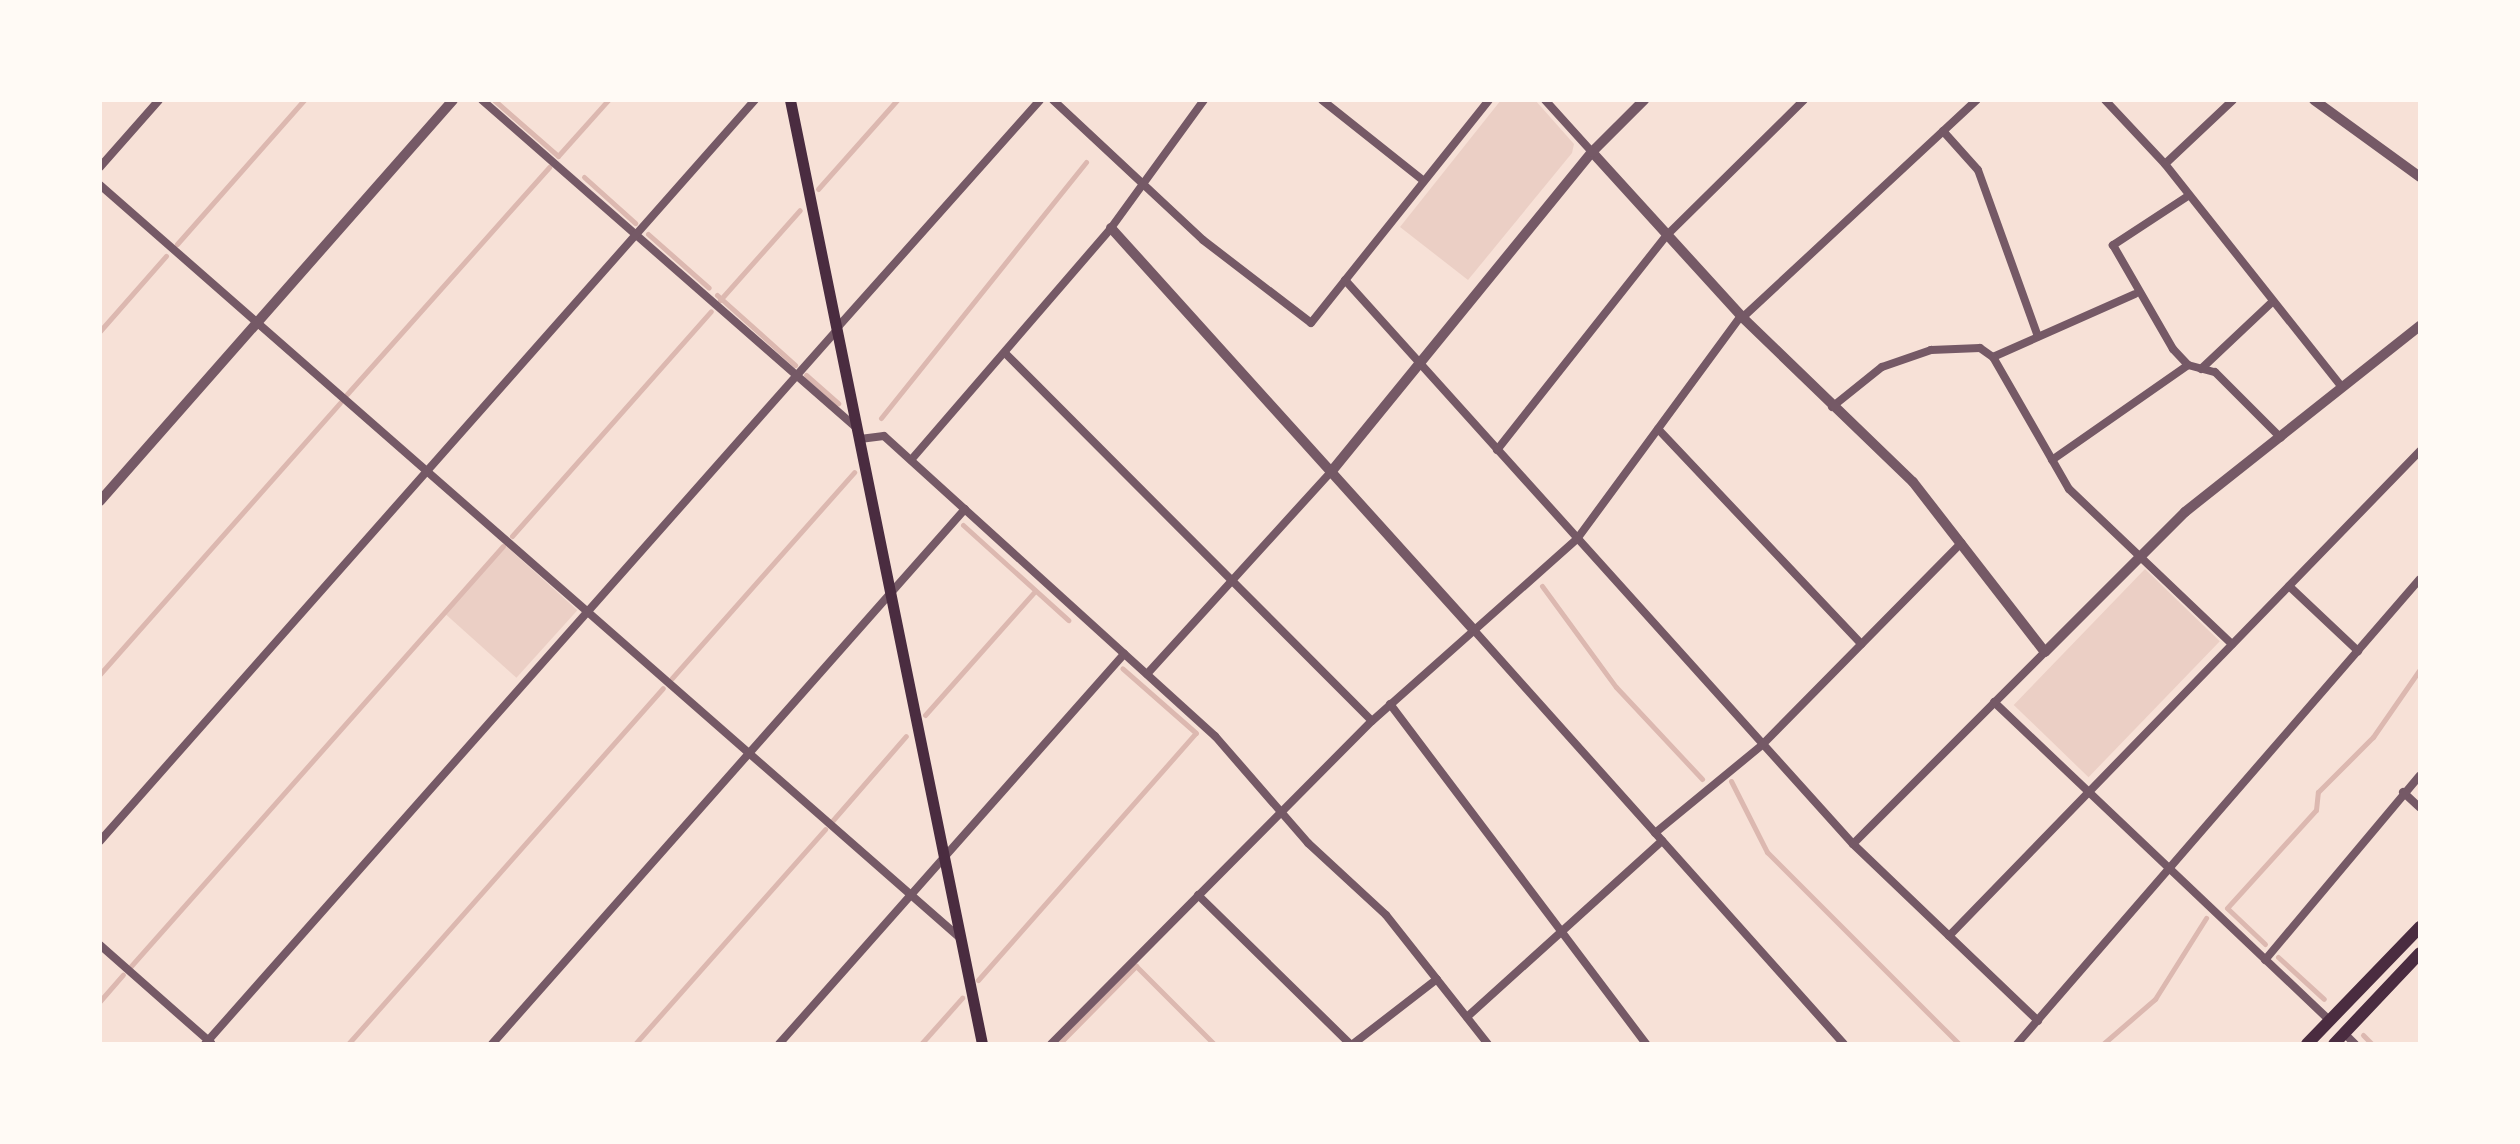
<!DOCTYPE html>
<style>
body{margin:0}
#map{position:relative;width:2520px;height:1144px;overflow:hidden;background:#f7e1d7;font-family:"Source Serif 4",serif}
div>[style]{position:absolute}
.green>*{inset:0;background:#ebcfc5;transform-origin:0 0}
.stream>*{height:5px;margin:-2.5px;padding:0 2.5px;transform-origin:2.5px;border-radius:2.5px;background:#dcb8b0}
.minor>*{height:8px;margin:-4px;padding:0 4px;transform-origin:4px;border-radius:4px;background:#755966}
.tertiary>*{height:10px;margin:-5px;padding:0 5px;transform-origin:5px;border-radius:5px;background:#755966}
.secondary>*{height:11px;margin:-5.5px;padding:0 5.5px;transform-origin:5.5px;border-radius:5.5px;background:#4a2c40}
.primary>*{height:12px;margin:-6px;padding:0 6px;transform-origin:6px;border-radius:6px;background:#4a2c40}
span{translate:-50% -50%;white-space:nowrap;text-align:center;line-height:1.15;-webkit-text-stroke:8px #fffaf5;paint-order:stroke}
.frame{position:absolute;inset:0;border:102px solid #fffaf5;pointer-events:none}
</style>
<div id="map">
<div class="green">
<div style="clip-path:polygon(1501px 100px,1535px 100px,1574px 144px,1572px 153px,1468px 280px,1400px 227px)"></div>
<div style="left:506px;top:546px;width:96px;height:91px;rotate:42deg"></div>
<div style="left:2145px;top:569px;width:104px;height:189px;rotate:44deg"></div>
</div>
<div class="stream">
<div style="left:494px;top:100px;width:85px;rotate:41.2deg"></div>
<div style="left:558px;top:156px;width:75px;rotate:-48.2deg"></div>
<div style="left:584px;top:177px;width:69px;rotate:42deg"></div>
<div style="left:818px;top:189px;width:119px;rotate:-48.4deg"></div>
<div style="left:648px;top:234px;width:81px;rotate:41.5deg"></div>
<div style="left:177px;top:244px;width:192px;rotate:-48.6deg"></div>
<div style="left:717px;top:295px;width:105px;rotate:41.9deg"></div>
<div style="left:720px;top:300px;width:120px;rotate:-48.4deg"></div>
<div style="left:100px;top:331px;width:100px;rotate:-48.7deg"></div>
<div style="left:806px;top:375px;width:43px;rotate:41.2deg"></div>
<div style="left:347px;top:394px;width:304px;rotate:-48.3deg"></div>
<div style="left:881px;top:418px;width:328px;rotate:-51.3deg"></div>
<div style="left:963px;top:525px;width:142px;rotate:42.1deg"></div>
<div style="left:512px;top:536px;width:300px;rotate:-48.5deg"></div>
<div style="left:1542px;top:586px;width:125px;rotate:53.8deg"></div>
<div style="left:1616px;top:687px;width:126px;rotate:46.9deg"></div>
<div style="left:100px;top:674px;width:362px;rotate:-48.5deg"></div>
<div style="left:672px;top:678px;width:275px;rotate:-48.5deg"></div>
<div style="left:925px;top:715px;width:166px;rotate:-48.4deg"></div>
<div style="left:1731px;top:781px;width:80px;rotate:63.1deg"></div>
<div style="left:1767px;top:852px;width:272px;rotate:45deg"></div>
<div style="left:833px;top:820px;width:111px;rotate:-49deg"></div>
<div style="left:2265px;top:944px;width:52px;rotate:-136.5deg"></div>
<div style="left:2227px;top:908px;width:132px;rotate:-47.8deg"></div>
<div style="left:2316px;top:810px;width:18px;rotate:-84deg"></div>
<div style="left:2318px;top:792px;width:78px;rotate:-45deg"></div>
<div style="left:2373px;top:737px;width:83px;rotate:-55.3deg"></div>
<div style="left:2278px;top:957px;width:62px;rotate:42.4deg"></div>
<div style="left:131px;top:966px;width:561px;rotate:-48.47deg"></div>
<div style="left:978px;top:980px;width:329px;rotate:-48.6deg"></div>
<div style="left:1196px;top:733px;width:98px;rotate:-138.7deg"></div>
<div style="left:100px;top:1001px;width:35px;rotate:-49deg"></div>
<div style="left:2363px;top:1035px;width:13px;rotate:45deg"></div>
<div style="left:348px;top:1044px;width:475px;rotate:-48.5deg"></div>
<div style="left:635px;top:1044px;width:287px;rotate:-48.5deg"></div>
<div style="left:921px;top:1044px;width:62px;rotate:-48.3deg"></div>
<div style="left:1059px;top:1044px;width:110px;rotate:-45.4deg"></div>
<div style="left:1136px;top:966px;width:110px;rotate:45deg"></div>
<div style="left:2103px;top:1044px;width:69px;rotate:-40.9deg"></div>
<div style="left:2155px;top:999px;width:96px;rotate:-57.8deg"></div>
</div>
<div class="minor">
<div style="left:482px;top:100px;width:498px;rotate:41.2deg"></div>
<div style="left:1053px;top:100px;width:205px;rotate:43deg"></div>
<div style="left:1203px;top:240px;width:136px;rotate:37.5deg"></div>
<div style="left:1311px;top:323px;width:285px;rotate:-51.4deg"></div>
<div style="left:1322px;top:100px;width:130px;rotate:38.5deg"></div>
<div style="left:1545px;top:100px;width:70px;rotate:47.9deg"></div>
<div style="left:2105px;top:100px;width:88px;rotate:46.8deg"></div>
<div style="left:2233px;top:100px;width:93px;rotate:136.7deg"></div>
<div style="left:2165px;top:164px;width:285px;rotate:51.6deg"></div>
<div style="left:1943px;top:131px;width:52px;rotate:48.1deg"></div>
<div style="left:1978px;top:170px;width:177px;rotate:70.2deg"></div>
<div style="left:100px;top:167px;width:89px;rotate:-48.6deg"></div>
<div style="left:100px;top:185px;width:1143px;rotate:41.2deg"></div>
<div style="left:2188px;top:196px;width:90px;rotate:146.8deg"></div>
<div style="left:2113px;top:245px;width:120px;rotate:60deg"></div>
<div style="left:2173px;top:349px;width:22px;rotate:47deg"></div>
<div style="left:2188px;top:365px;width:28px;rotate:15deg"></div>
<div style="left:2215px;top:372px;width:93px;rotate:45deg"></div>
<div style="left:1345px;top:280px;width:759px;rotate:47.99deg"></div>
<div style="left:1853px;top:844px;width:256px;rotate:43.7deg"></div>
<div style="left:1742px;top:318px;width:321px;rotate:-42.9deg"></div>
<div style="left:837px;top:328px;width:305px;rotate:-48.3deg"></div>
<div style="left:1006px;top:354px;width:518px;rotate:45.08deg"></div>
<div style="left:1993px;top:357px;width:155px;rotate:-23.9deg"></div>
<div style="left:2201px;top:369px;width:95px;rotate:-43.3deg"></div>
<div style="left:1832px;top:407px;width:64px;rotate:-38.7deg"></div>
<div style="left:1882px;top:367px;width:52px;rotate:-19.1deg"></div>
<div style="left:1931px;top:350px;width:49px;rotate:-2.3deg"></div>
<div style="left:1980px;top:348px;width:16px;rotate:35deg"></div>
<div style="left:1993px;top:357px;width:152px;rotate:60.1deg"></div>
<div style="left:2069px;top:489px;width:225px;rotate:43.6deg"></div>
<div style="left:1658px;top:429px;width:296px;rotate:46.6deg"></div>
<div style="left:860px;top:439px;width:24px;rotate:-7deg"></div>
<div style="left:884px;top:436px;width:447px;rotate:42.2deg"></div>
<div style="left:1215px;top:736px;width:142px;rotate:49deg"></div>
<div style="left:1308px;top:843px;width:106px;rotate:42.7deg"></div>
<div style="left:1386px;top:915px;width:164px;rotate:51.7deg"></div>
<div style="left:1497px;top:450px;width:274px;rotate:-51.7deg"></div>
<div style="left:1667px;top:235px;width:192px;rotate:-44.6deg"></div>
<div style="left:911px;top:460px;width:306px;rotate:-49.2deg"></div>
<div style="left:1111px;top:228px;width:158px;rotate:-54deg"></div>
<div style="left:2052px;top:460px;width:166px;rotate:-34.9deg"></div>
<div style="left:2289px;top:586px;width:95px;rotate:43.3deg"></div>
<div style="left:1472px;top:628px;width:558px;rotate:48.2deg"></div>
<div style="left:1147px;top:674px;width:273px;rotate:-47.7deg"></div>
<div style="left:1994px;top:702px;width:462px;rotate:43.5deg"></div>
<div style="left:1390px;top:704px;width:426px;rotate:53deg"></div>
<div style="left:2403px;top:792px;width:23px;rotate:43deg"></div>
<div style="left:1655px;top:833px;width:139px;rotate:-39.4deg"></div>
<div style="left:1762px;top:745px;width:284px;rotate:-45.4deg"></div>
<div style="left:100px;top:841px;width:989px;rotate:-48.53deg"></div>
<div style="left:1853px;top:844px;width:272px;rotate:-45deg"></div>
<div style="left:1198px;top:895px;width:213px;rotate:44.4deg"></div>
<div style="left:1949px;top:936px;width:676px;rotate:-45.84deg"></div>
<div style="left:100px;top:945px;width:148px;rotate:41.4deg"></div>
<div style="left:2265px;top:960px;width:241px;rotate:-50deg"></div>
<div style="left:1467px;top:1017px;width:263px;rotate:-42.1deg"></div>
<div style="left:2344px;top:1033px;width:16px;rotate:45deg"></div>
<div style="left:205px;top:1044px;width:954px;rotate:-48.49deg"></div>
<div style="left:492px;top:1044px;width:714px;rotate:-48.52deg"></div>
<div style="left:779px;top:1044px;width:521px;rotate:-48.5deg"></div>
<div style="left:1051px;top:1044px;width:455px;rotate:-45.2deg"></div>
<div style="left:1372px;top:721px;width:274px;rotate:-41.6deg"></div>
<div style="left:1577px;top:539px;width:277px;rotate:-53.7deg"></div>
<div style="left:1353px;top:1044px;width:106px;rotate:-37.7deg"></div>
<div style="left:2017px;top:1044px;width:615px;rotate:-49.09deg"></div>
</div>
<div class="tertiary">
<div style="left:2314px;top:100px;width:131px;rotate:36deg"></div>
<div style="left:1592px;top:152px;width:222px;rotate:47.7deg"></div>
<div style="left:1741px;top:316px;width:239px;rotate:44deg"></div>
<div style="left:1913px;top:482px;width:215px;rotate:52.2deg"></div>
<div style="left:2045px;top:652px;width:198px;rotate:-45deg"></div>
<div style="left:2185px;top:512px;width:300px;rotate:-38.4deg"></div>
<div style="left:1111px;top:228px;width:539px;rotate:47.93deg"></div>
<div style="left:1331px;top:472px;width:413px;rotate:-50.8deg"></div>
<div style="left:1592px;top:152px;width:74px;rotate:-45deg"></div>
<div style="left:100px;top:501px;width:534px;rotate:-48.64deg"></div>
</div>
<div class="secondary">
<div style="left:790px;top:100px;width:963px;rotate:78.5deg"></div>
</div>
<div class="primary">
<div style="left:2307px;top:1044px;width:163px;rotate:-46deg"></div>
<div style="left:2334px;top:1044px;width:125px;rotate:-46.6deg"></div>
</div>
<div class="frame"></div>
</div>
